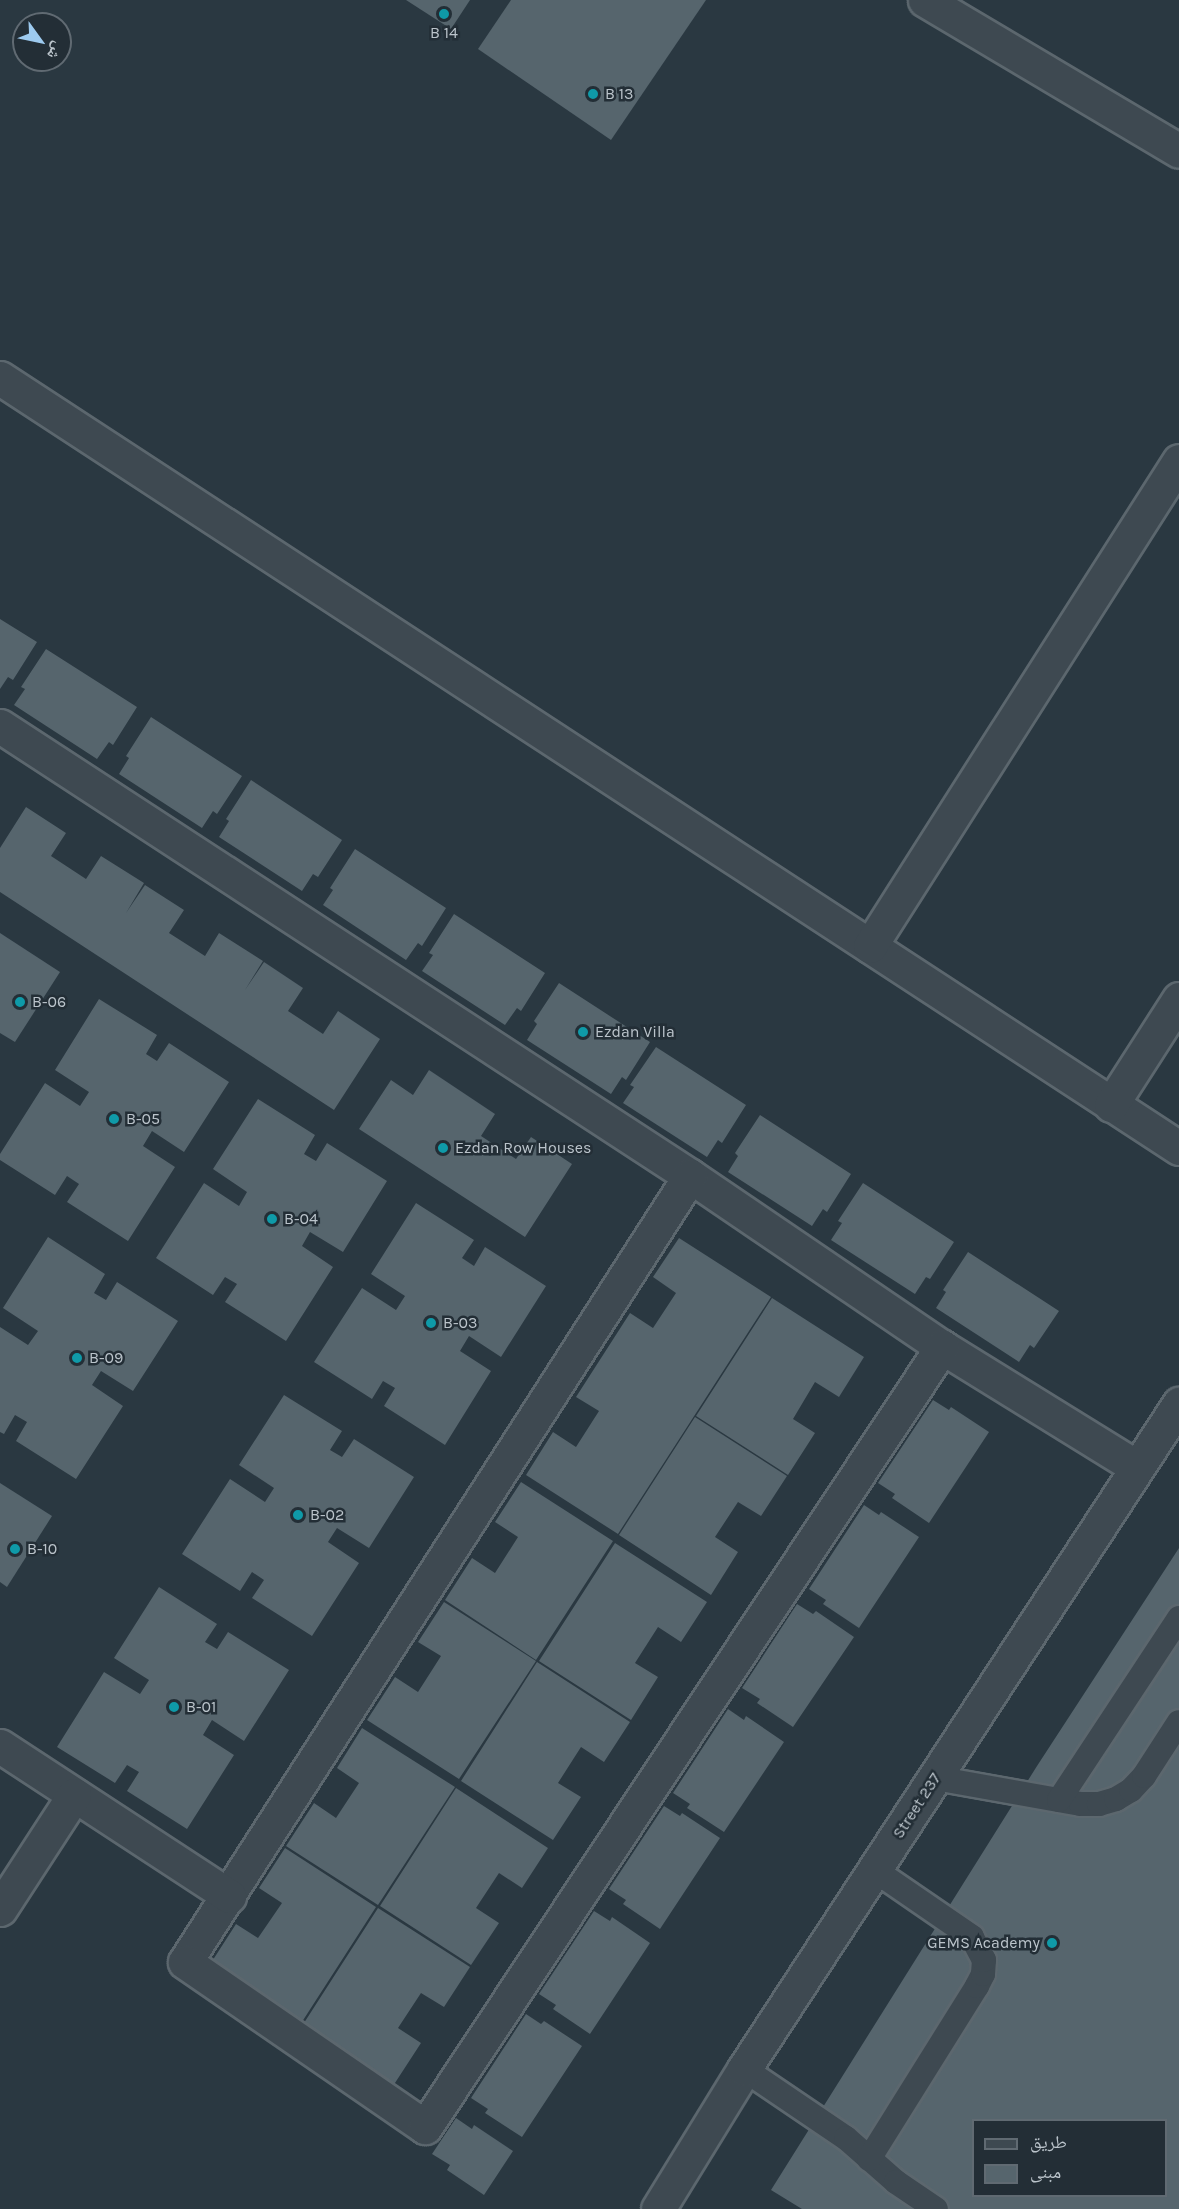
<!DOCTYPE html>
<meta charset="utf-8">
<style>
body{margin:0}
#map{position:relative;width:1179px;height:2209px;overflow:hidden;background:#2a3841;font-family:Karla,"Noto Naskh Arabic",sans-serif}
div>[style]{position:absolute}
.building>*{inset:0;background:#56656d}
.roads{filter:drop-shadow(2px 0 #5c676e) drop-shadow(-2px 0 #5c676e) drop-shadow(0 2px #5c676e) drop-shadow(0 -2px #5c676e)}
.service>*{height:24px;margin:-12px;padding:0 12px;transform-origin:12px;border-radius:12px;background:#3e4951}
.minor>*{height:33px;margin:-16.5px;padding:0 16.5px;transform-origin:16.5px;border-radius:16.5px;background:#3e4951}
.tertiary>*{height:33px;margin:-16.5px;padding:0 16.5px;transform-origin:16.5px;border-radius:16.5px;background:#3e4951}
.dots>*{width:16px;height:16px;translate:-50% -50%;box-sizing:border-box;border:3px solid #232e36;border-radius:50%}
span{translate:-50% -50%;white-space:nowrap;text-align:center;line-height:1.15;-webkit-text-stroke:5px #232e36;paint-order:stroke}
.poi-label{font-size:16px;color:#bbc4cb}
.left{translate:0 -50%;text-align:left}
.right{translate:-100% -50%;text-align:right}
.street-label{font-size:16px;color:#bbc4cb}
.legend{position:absolute;left:972px;top:2119px;width:195px;height:78px;box-sizing:border-box;background:#232e36;border:2px solid #606a72;margin:0;padding:8px 10px;list-style:none;font-size:18px;color:#bbc4cb}
.legend li{display:flex;align-items:center;gap:12px;height:30px}
.legend b{width:30px;border:2px solid #606a72}
.north{position:absolute;left:12px;top:12px;width:60px;height:60px;box-sizing:border-box;background:#232e36;border:2px solid #606a72;border-radius:50%;rotate:123deg;font-size:16px;font-weight:700;line-height:24px;text-align:center;color:#bbc4cb}
.north::after{content:'';display:block;margin:auto;width:21px;height:27px;background:#9dcaef;clip-path:polygon(50% 0,100% 100%,50% 72%,0 100%)}
</style>
<div id="map">
<div class="building">
<div style="clip-path:polygon(406px 0,470px 0,451px 29px)"></div>
<div style="clip-path:polygon(511px 0,706px 0,611px 140px,478px 49px)"></div>
<div style="clip-path:polygon(0 619px,37px 642px,13px 680px,8px 677px,0 689px)"></div>
<div style="clip-path:polygon(46px 649px,137px 707px,113px 745px,109px 742px,97px 759px,14px 705px,25px 689px,21px 687px)"></div>
<div style="clip-path:polygon(151px 717px,242px 776px,217px 814px,213px 811px,202px 828px,119px 774px,129px 758px,126px 756px)"></div>
<div style="clip-path:polygon(251px 780px,342px 840px,318px 877px,313px 874px,302px 891px,219px 837px,229px 821px,226px 819px)"></div>
<div style="clip-path:polygon(26px 807px,66px 833px,51px 856px,86px 879px,101px 856px,144px 883px,126px 913px,145px 885px,184px 910px,169px 933px,205px 956px,219px 933px,263px 961px,245px 990px,264px 962px,303px 988px,288px 1011px,323px 1034px,338px 1011px,380px 1039px,334px 1110px,0 892px,0 848px)"></div>
<div style="clip-path:polygon(355px 849px,446px 908px,422px 946px,418px 943px,406px 960px,323px 905px,333px 890px,330px 888px)"></div>
<div style="clip-path:polygon(454px 914px,545px 973px,521px 1011px,517px 1008px,505px 1025px,422px 971px,433px 955px,429px 953px)"></div>
<div style="clip-path:polygon(0 933px,60px 972px,15px 1042px,0 1033px)"></div>
<div style="clip-path:polygon(559px 983px,650px 1042px,626px 1080px,622px 1077px,611px 1094px,527px 1040px,537px 1024px,534px 1021px)"></div>
<div style="clip-path:polygon(99px 999px,157px 1035px,146px 1054px,157px 1061px,169px 1043px,229px 1082px,184px 1152px,152px 1131px,143px 1146px,175px 1167px,128px 1241px,67px 1202px,79px 1184px,67px 1176px,55px 1195px,0 1160px,0 1154px,45px 1083px,80px 1106px,89px 1092px,55px 1070px)"></div>
<div style="clip-path:polygon(656px 1047px,746px 1105px,722px 1143px,718px 1140px,707px 1157px,623px 1103px,634px 1087px,630px 1085px)"></div>
<div style="clip-path:polygon(429px 1070px,495px 1114px,481px 1136px,516px 1159px,531px 1137px,572px 1164px,525px 1237px,359px 1129px,391px 1080px,413px 1095px)"></div>
<div style="clip-path:polygon(258px 1099px,315px 1135px,304px 1154px,316px 1161px,327px 1143px,387px 1181px,343px 1252px,310px 1232px,302px 1246px,333px 1267px,286px 1341px,225px 1302px,237px 1284px,225px 1277px,213px 1295px,156px 1258px,204px 1183px,239px 1206px,247px 1192px,213px 1169px)"></div>
<div style="clip-path:polygon(760px 1115px,851px 1174px,827px 1212px,823px 1209px,812px 1226px,728px 1172px,738px 1156px,735px 1153px)"></div>
<div style="clip-path:polygon(863px 1183px,954px 1242px,930px 1279px,926px 1277px,915px 1294px,831px 1240px,842px 1223px,838px 1221px)"></div>
<div style="clip-path:polygon(416px 1203px,474px 1240px,462px 1258px,474px 1266px,485px 1247px,546px 1286px,501px 1357px,469px 1336px,460px 1351px,491px 1371px,445px 1445px,384px 1406px,395px 1388px,383px 1381px,372px 1399px,314px 1362px,362px 1288px,396px 1310px,405px 1296px,371px 1274px)"></div>
<div style="clip-path:polygon(48px 1237px,105px 1274px,94px 1293px,106px 1300px,117px 1282px,178px 1321px,133px 1391px,101px 1371px,92px 1385px,123px 1406px,76px 1479px,16px 1441px,27px 1422px,15px 1415px,4px 1434px,0 1432px,0 1327px,28px 1345px,38px 1331px,3px 1308px)"></div>
<div style="clip-path:polygon(679px 1238px,771px 1297px,618px 1534px,526px 1475px,553px 1432px,576px 1447px,599px 1411px,576px 1397px,630px 1313px,653px 1328px,676px 1293px,653px 1277px)"></div>
<div style="clip-path:polygon(968px 1252px,1059px 1311px,1034px 1348px,1030px 1345px,1019px 1362px,936px 1308px,946px 1292px,943px 1290px)"></div>
<div style="clip-path:polygon(772px 1298px,864px 1357px,839px 1397px,815px 1382px,793px 1419px,815px 1433px,788px 1475px,696px 1416px)"></div>
<div style="clip-path:polygon(284px 1395px,342px 1431px,330px 1450px,342px 1457px,354px 1439px,414px 1477px,369px 1548px,337px 1528px,328px 1542px,359px 1563px,312px 1636px,252px 1598px,264px 1580px,252px 1572px,240px 1591px,182px 1554px,230px 1479px,265px 1502px,274px 1488px,239px 1465px)"></div>
<div style="clip-path:polygon(933px 1400px,949px 1410px,951px 1407px,989px 1432px,929px 1523px,892px 1498px,895px 1494px,878px 1483px)"></div>
<div style="clip-path:polygon(695px 1417px,787px 1476px,761px 1516px,738px 1502px,715px 1537px,738px 1552px,711px 1595px,619px 1535px)"></div>
<div style="clip-path:polygon(521px 1482px,613px 1541px,536px 1660px,445px 1600px,472px 1558px,495px 1573px,518px 1537px,495px 1522px)"></div>
<div style="clip-path:polygon(0 1483px,52px 1516px,7px 1587px,0 1582px)"></div>
<div style="clip-path:polygon(864px 1505px,879px 1515px,881px 1512px,919px 1537px,859px 1628px,823px 1604px,826px 1600px,809px 1589px)"></div>
<div style="clip-path:polygon(615px 1543px,707px 1602px,681px 1642px,658px 1627px,635px 1663px,658px 1677px,631px 1720px,539px 1661px)"></div>
<div style="clip-path:polygon(evenodd,1179px 1548px,1179px 2209px,802px 2209px,771px 2190px,1037px 1766px,1179px 1548px,974px 2120px,1166px 2120px,1166px 2196px,974px 2196px,974px 2120px)"></div>
<div style="clip-path:polygon(159px 1587px,217px 1624px,205px 1642px,217px 1649px,228px 1632px,289px 1670px,244px 1741px,212px 1720px,203px 1735px,234px 1755px,187px 1829px,127px 1791px,139px 1772px,127px 1765px,115px 1783px,57px 1747px,104px 1672px,140px 1694px,149px 1680px,114px 1658px)"></div>
<div style="clip-path:polygon(444px 1602px,536px 1661px,459px 1779px,367px 1720px,395px 1677px,418px 1692px,441px 1656px,418px 1642px)"></div>
<div style="clip-path:polygon(797px 1604px,813px 1614px,816px 1611px,854px 1637px,793px 1727px,757px 1703px,760px 1699px,742px 1688px)"></div>
<div style="clip-path:polygon(537px 1662px,630px 1722px,604px 1762px,581px 1747px,558px 1783px,581px 1797px,553px 1840px,461px 1781px)"></div>
<div style="clip-path:polygon(728px 1709px,744px 1720px,746px 1716px,784px 1742px,724px 1832px,687px 1808px,690px 1804px,673px 1793px)"></div>
<div style="clip-path:polygon(362px 1728px,455px 1787px,378px 1905px,286px 1846px,314px 1803px,336px 1818px,359px 1783px,337px 1768px)"></div>
<div style="clip-path:polygon(456px 1788px,548px 1848px,522px 1888px,499px 1873px,476px 1908px,499px 1923px,471px 1965px,380px 1906px)"></div>
<div style="clip-path:polygon(664px 1806px,680px 1816px,682px 1813px,720px 1838px,660px 1929px,623px 1904px,626px 1900px,609px 1889px)"></div>
<div style="clip-path:polygon(285px 1848px,376px 1907px,300px 2025px,209px 1966px,236px 1924px,258px 1938px,282px 1903px,259px 1888px)"></div>
<div style="clip-path:polygon(378px 1908px,470px 1967px,444px 2007px,421px 1993px,398px 2028px,421px 2043px,393px 2086px,302px 2026px)"></div>
<div style="clip-path:polygon(594px 1911px,610px 1921px,612px 1917px,650px 1943px,590px 2034px,553px 2009px,556px 2005px,539px 1994px)"></div>
<div style="clip-path:polygon(526px 2014px,541px 2024px,544px 2021px,582px 2046px,522px 2137px,485px 2113px,488px 2109px,471px 2098px)"></div>
<div style="clip-path:polygon(456px 2118px,472px 2129px,474px 2125px,513px 2151px,484px 2195px,447px 2170px,450px 2165px,432px 2154px)"></div>
</div>
<div class="roads">
<div class="service">
<div style="left:935px;top:1778px;width:148px;rotate:10.1deg"></div>
<div style="left:1081px;top:1804px;width:18px"></div>
<div style="left:1099px;top:1804px;width:18px;rotate:-16deg"></div>
<div style="left:1116px;top:1799px;width:17px;rotate:-31deg"></div>
<div style="left:1131px;top:1790px;width:19px;rotate:-47deg"></div>
<div style="left:1144px;top:1776px;width:64px;rotate:-57.1deg"></div>
<div style="left:1059px;top:1800px;width:218px;rotate:-56.6deg"></div>
<div style="left:744px;top:2069px;width:123px;rotate:34.1deg"></div>
<div style="left:846px;top:2138px;width:67px;rotate:41.3deg"></div>
<div style="left:896px;top:2182px;width:48px;rotate:34deg"></div>
<div style="left:869px;top:2159px;width:204px;rotate:-58deg"></div>
<div style="left:977px;top:1986px;width:13px;rotate:-63deg"></div>
<div style="left:983px;top:1974px;width:14px;rotate:-86deg"></div>
<div style="left:984px;top:1960px;width:26px;rotate:-118deg"></div>
<div style="left:972px;top:1937px;width:116px;rotate:-145.5deg"></div>
</div>
<div class="minor">
<div style="left:925px;top:0;width:295px;rotate:30.7deg"></div>
<div style="left:0;top:378px;width:1408px;rotate:33.15deg"></div>
<div style="left:0;top:726px;width:824px;rotate:33.11deg"></div>
<div style="left:690px;top:1176px;width:305px;rotate:34.2deg"></div>
<div style="left:942px;top:1347px;width:228px;rotate:31.7deg"></div>
<div style="left:870px;top:946px;width:575px;rotate:-57.5deg"></div>
<div style="left:1111px;top:1105px;width:126px;rotate:-57.3deg"></div>
<div style="left:690px;top:1176px;width:934px;rotate:122.72deg"></div>
<div style="left:185px;top:1962px;width:291px;rotate:34.5deg"></div>
<div style="left:425px;top:2127px;width:936px;rotate:-56.46deg"></div>
<div style="left:0;top:1746px;width:274px;rotate:33.2deg"></div>
<div style="left:0;top:1909px;width:136px;rotate:-57deg"></div>
</div>
<div class="tertiary">
<div style="left:658px;top:2209px;width:164px;rotate:-58.4deg"></div>
<div style="left:744px;top:2069px;width:795px;rotate:-56.81deg"></div>
</div>
</div>
<div class="dots">
<div style="left:444px;top:14px;background:#0f9aa8"></div>
<div style="left:593px;top:94px;background:#0f9aa8"></div>
<div style="left:20px;top:1002px;background:#0f9aa8"></div>
<div style="left:583px;top:1032px;background:#0f9aa8"></div>
<div style="left:114px;top:1119px;background:#0f9aa8"></div>
<div style="left:443px;top:1148px;background:#0f9aa8"></div>
<div style="left:272px;top:1219px;background:#0f9aa8"></div>
<div style="left:431px;top:1323px;background:#0f9aa8"></div>
<div style="left:77px;top:1358px;background:#0f9aa8"></div>
<div style="left:298px;top:1515px;background:#0f9aa8"></div>
<div style="left:15px;top:1549px;background:#0f9aa8"></div>
<div style="left:174px;top:1707px;background:#0f9aa8"></div>
<div style="left:1052px;top:1943px;background:#0f9aa8"></div>
</div>
<div class="poi-label">
<span style="left:444px;top:33px">B 14</span>
<span class="left" style="left:605px;top:94px">B 13</span>
<span class="left" style="left:32px;top:1002px">B-06</span>
<span class="left" style="left:595px;top:1032px">Ezdan Villa</span>
<span class="left" style="left:126px;top:1119px">B-05</span>
<span class="left" style="left:455px;top:1148px">Ezdan Row Houses</span>
<span class="left" style="left:284px;top:1219px">B-04</span>
<span class="left" style="left:443px;top:1323px">B-03</span>
<span class="left" style="left:89px;top:1358px">B-09</span>
<span class="left" style="left:310px;top:1515px">B-02</span>
<span class="left" style="left:27px;top:1549px">B-10</span>
<span class="left" style="left:186px;top:1707px">B-01</span>
<span class="right" style="left:1040px;top:1943px">GEMS Academy</span>
</div>
<div class="street-label">
<span style="left:917px;top:1806px;rotate:-57deg">Street 237</span>
</div>
<ul class="legend">
<li><b style="height:8px;background:#3e4951"></b>طريق</li>
<li><b style="height:16px;background:#56656d"></b>مبنى</li>
</ul>
<div class="north">ش</div>
</div>
